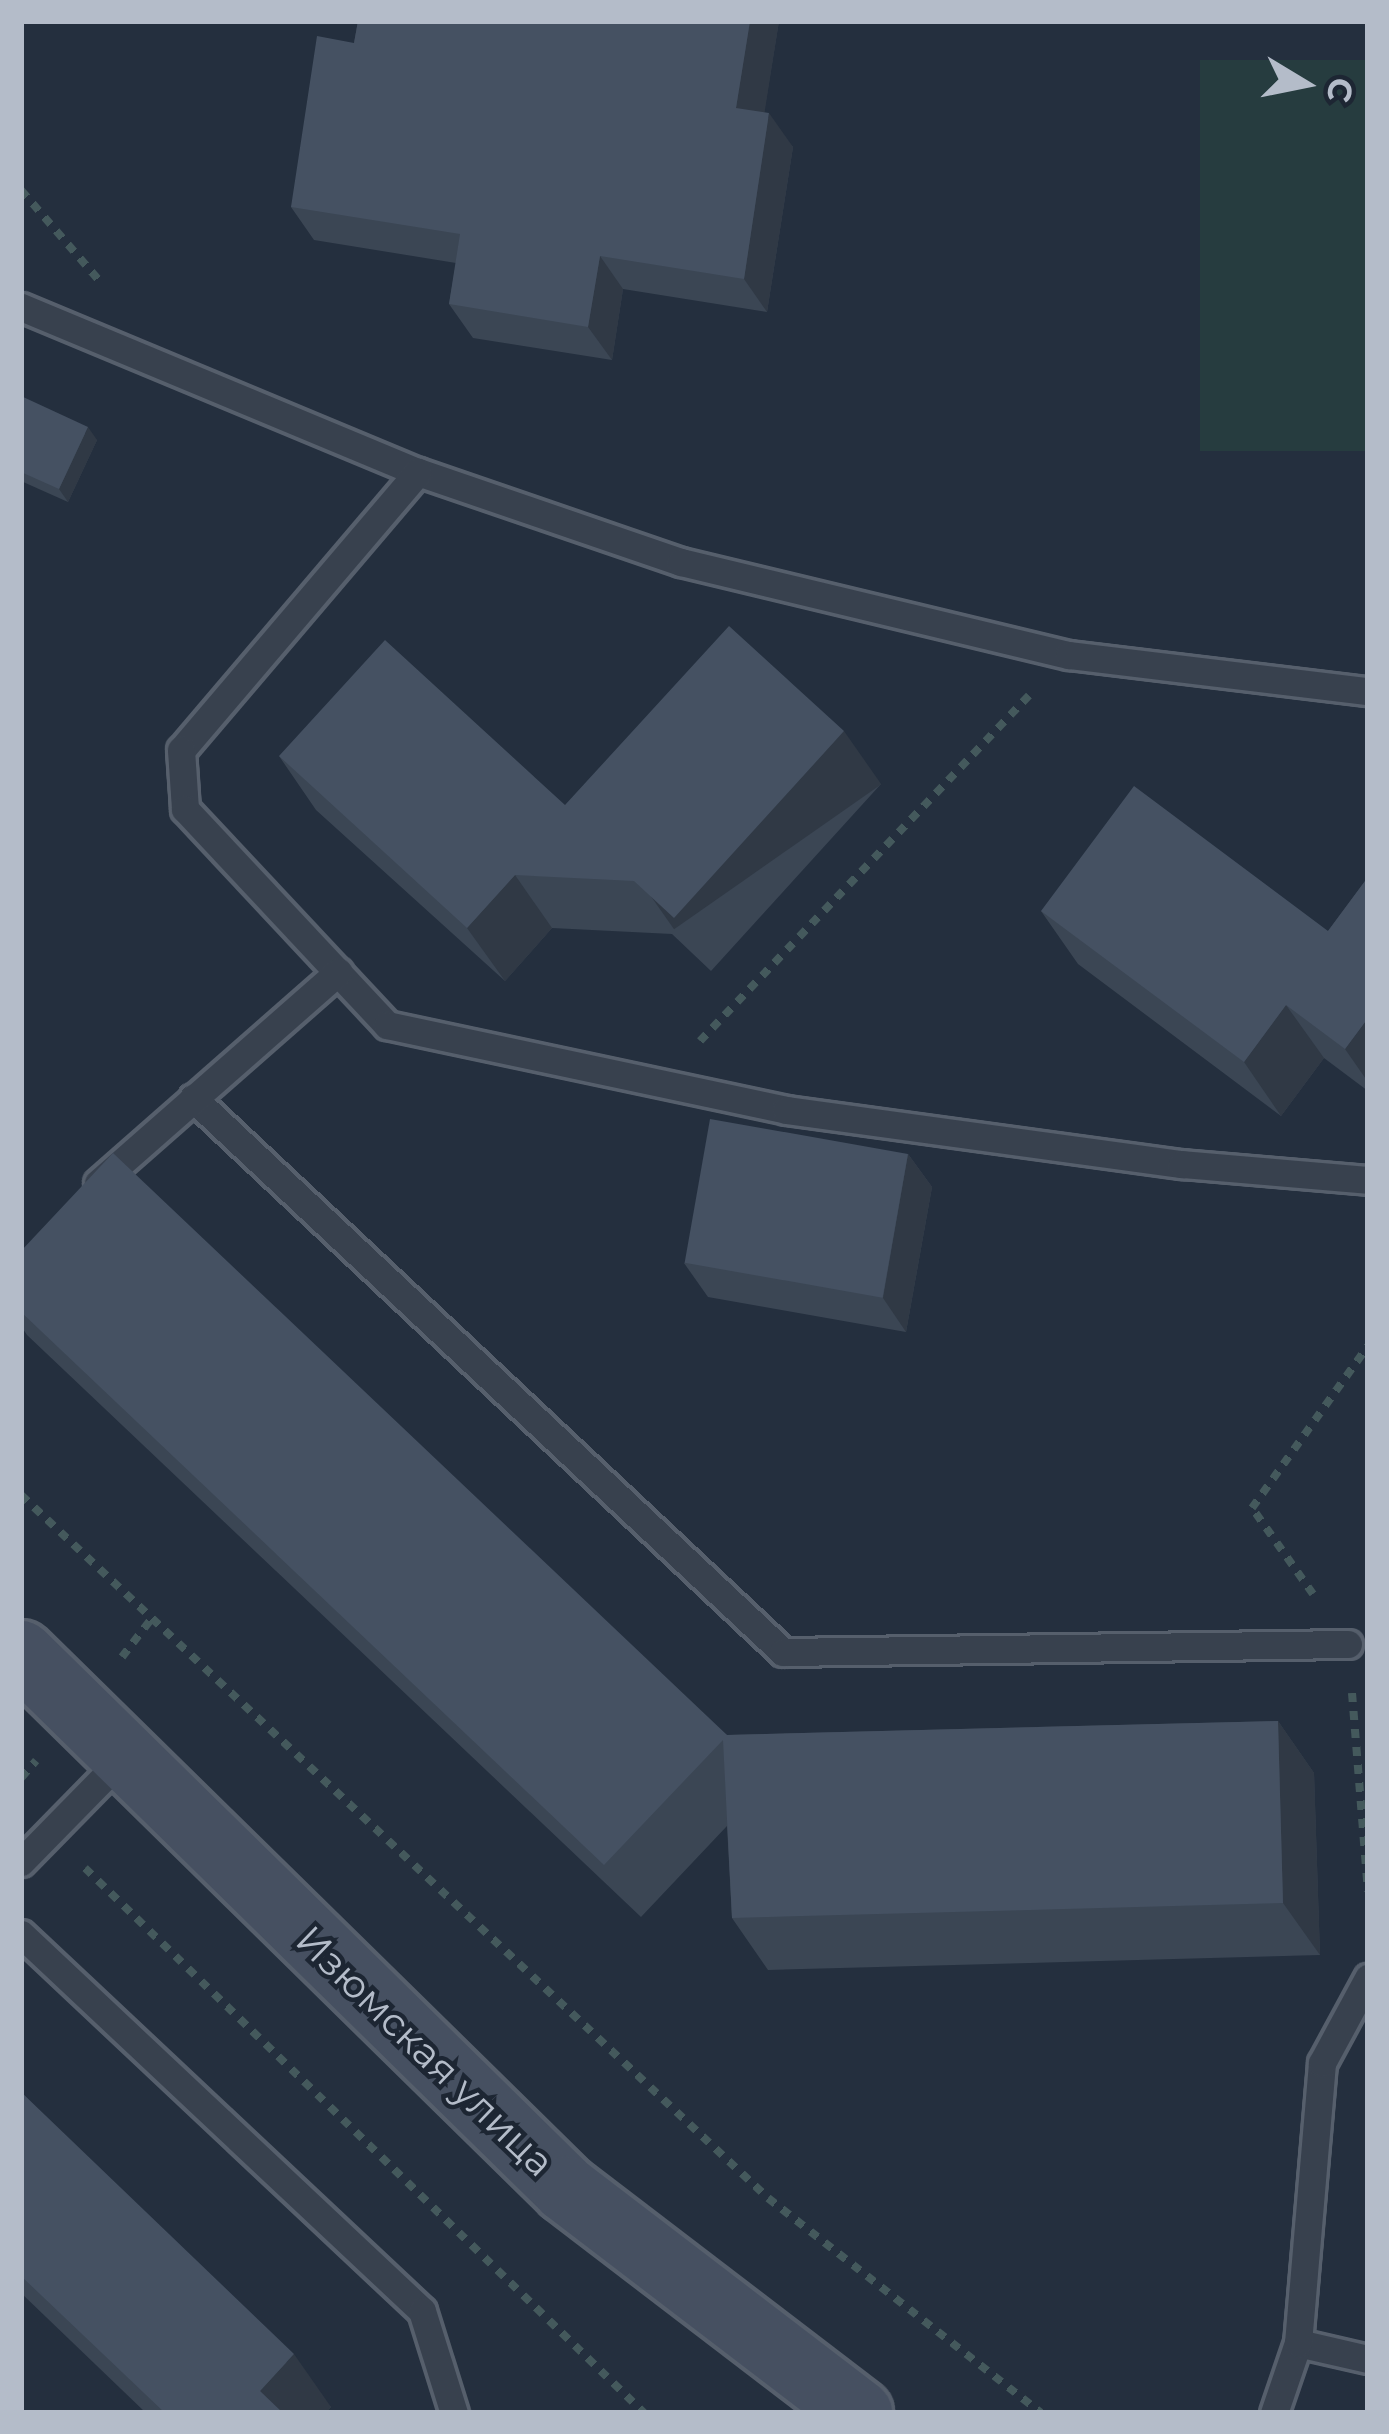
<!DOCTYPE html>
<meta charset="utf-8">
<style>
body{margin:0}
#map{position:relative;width:1389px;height:2434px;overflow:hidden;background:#242f3e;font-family:Montserrat,sans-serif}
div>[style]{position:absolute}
.green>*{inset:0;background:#263c3f;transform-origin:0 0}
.path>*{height:8px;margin-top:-4px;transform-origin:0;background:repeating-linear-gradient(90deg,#44595c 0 9px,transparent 0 18px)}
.roads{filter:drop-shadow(3px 0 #565f6c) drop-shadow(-3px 0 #565f6c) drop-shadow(0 3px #565f6c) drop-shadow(0 -3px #565f6c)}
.lane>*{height:27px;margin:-13.5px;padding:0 13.5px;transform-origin:13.5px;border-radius:13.5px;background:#38414e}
.secondary>*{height:66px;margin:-33px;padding:0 33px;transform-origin:33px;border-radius:33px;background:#465061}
.wall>*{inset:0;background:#3b4654}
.shaded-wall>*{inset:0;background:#303945;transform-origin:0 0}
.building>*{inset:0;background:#455162;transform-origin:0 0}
span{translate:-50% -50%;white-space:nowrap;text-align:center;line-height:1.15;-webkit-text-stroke:9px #1d2633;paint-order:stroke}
.street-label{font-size:39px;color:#b4bcc9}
.frame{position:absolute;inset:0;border:24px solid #b4bcc9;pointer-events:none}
.north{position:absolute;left:1245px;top:24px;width:120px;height:120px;-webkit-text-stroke:9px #1d2633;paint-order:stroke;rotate:100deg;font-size:33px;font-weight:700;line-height:48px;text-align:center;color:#b4bcc9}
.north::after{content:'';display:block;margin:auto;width:42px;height:54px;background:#b4bcc9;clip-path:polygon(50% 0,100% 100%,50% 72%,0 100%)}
</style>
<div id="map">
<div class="green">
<div style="left:1368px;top:60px;width:391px;height:168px;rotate:90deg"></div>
</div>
<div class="path">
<div style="left:21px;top:190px;width:124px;rotate:49.2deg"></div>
<div style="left:700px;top:1041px;width:477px;rotate:-46.4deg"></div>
<div style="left:21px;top:1495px;width:1026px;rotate:43.26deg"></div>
<div style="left:768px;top:2198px;width:347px;rotate:38.2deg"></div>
<div style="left:1313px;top:1594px;width:105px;rotate:-125.3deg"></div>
<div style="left:1252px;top:1508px;width:199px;rotate:-54.4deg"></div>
<div style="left:122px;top:1657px;width:49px;rotate:-52.4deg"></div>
<div style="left:1352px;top:1693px;width:199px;rotate:85.4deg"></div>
<div style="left:21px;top:1778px;width:23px;rotate:-49deg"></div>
<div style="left:85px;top:1868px;width:781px;rotate:44.27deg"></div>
</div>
<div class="roads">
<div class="lane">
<div style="left:21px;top:307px;width:430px;rotate:22.6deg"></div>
<div style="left:418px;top:472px;width:278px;rotate:18.9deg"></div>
<div style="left:681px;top:562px;width:399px;rotate:13.5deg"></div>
<div style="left:1069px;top:655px;width:301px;rotate:6.9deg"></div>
<div style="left:418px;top:472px;width:365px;rotate:130.4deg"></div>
<div style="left:181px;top:750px;width:59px;rotate:86.1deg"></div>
<div style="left:185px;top:809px;width:296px;rotate:46.9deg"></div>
<div style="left:387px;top:1025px;width:408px;rotate:12deg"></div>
<div style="left:786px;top:1110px;width:400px;rotate:7.8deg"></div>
<div style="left:1182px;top:1164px;width:187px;rotate:4.9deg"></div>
<div style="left:193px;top:1098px;width:809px;rotate:43.2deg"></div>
<div style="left:783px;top:1652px;width:565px;rotate:-0.81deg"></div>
<div style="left:98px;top:1183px;width:320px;rotate:-41.3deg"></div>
<div style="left:21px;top:1862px;width:147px;rotate:-45.6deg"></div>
<div style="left:21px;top:1934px;width:550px;rotate:43.23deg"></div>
<div style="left:422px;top:2311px;width:107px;rotate:72.6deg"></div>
<div style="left:1298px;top:2343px;width:72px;rotate:12.9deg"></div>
<div style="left:1274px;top:2413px;width:74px;rotate:-71.1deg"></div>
<div style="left:1298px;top:2343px;width:281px;rotate:-85.1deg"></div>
<div style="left:1322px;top:2063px;width:97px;rotate:-61.6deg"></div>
</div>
<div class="secondary">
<div style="left:21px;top:1654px;width:764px;rotate:44.47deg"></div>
<div style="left:566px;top:2189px;width:369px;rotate:37.4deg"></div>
</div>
</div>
<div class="wall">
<div style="clip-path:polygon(358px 21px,779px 21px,764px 113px,793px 147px,767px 312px,623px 289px,612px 360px,473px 338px,449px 304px,456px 263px,314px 240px,291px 207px,354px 43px)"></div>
<div style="clip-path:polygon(21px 396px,97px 440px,68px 502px,21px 481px)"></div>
<div style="clip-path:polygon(279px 756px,565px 805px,881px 784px,711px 971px,672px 934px,552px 928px,505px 981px,316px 810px)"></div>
<div style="clip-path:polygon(1368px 877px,1368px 1091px,1324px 1058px,1281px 1116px,1078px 964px,1041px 911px,1328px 931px)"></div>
<div style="clip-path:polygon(908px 1154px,932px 1187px,906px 1332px,708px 1297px,684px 1263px)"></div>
<div style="clip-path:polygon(21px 1251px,727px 1735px,1278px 1721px,1314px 1773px,1320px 1955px,768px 1970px,732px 1918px,727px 1826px,641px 1917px,27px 1335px,21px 1326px)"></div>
<div style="clip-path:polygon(21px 2092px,331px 2407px,326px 2413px,146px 2413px,21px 2293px)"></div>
</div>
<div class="shaded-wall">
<div style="clip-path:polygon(750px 21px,779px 21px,760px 141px,736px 108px)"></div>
<div style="clip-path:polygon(769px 113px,793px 147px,767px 312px,744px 279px)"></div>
<div style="clip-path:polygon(600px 256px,623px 289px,612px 360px,588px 327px)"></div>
<div style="clip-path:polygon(88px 427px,97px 440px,68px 502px,59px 489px)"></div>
<div style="left:844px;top:731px;width:65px;height:253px;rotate:55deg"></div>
<div style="clip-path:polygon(515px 875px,552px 928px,505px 981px,467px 928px)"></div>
<div style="clip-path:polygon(1286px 1005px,1324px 1058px,1281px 1116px,1244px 1062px)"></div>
<div style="clip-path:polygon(1368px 1018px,1368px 1082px,1345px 1049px)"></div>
<div style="clip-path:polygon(908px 1154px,932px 1187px,906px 1332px,883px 1298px)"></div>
<div style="clip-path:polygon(1278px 1721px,1314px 1773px,1320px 1955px,1283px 1903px)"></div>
<div style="clip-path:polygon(294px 2354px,331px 2407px,326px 2413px,276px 2413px,260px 2391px)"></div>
</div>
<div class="building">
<div style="clip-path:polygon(358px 21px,750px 21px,736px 108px,769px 113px,744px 279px,600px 256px,588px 327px,449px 304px,460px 234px,291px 207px,317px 36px,354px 43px)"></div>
<div style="clip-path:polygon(21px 396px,88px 427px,59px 489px,21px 472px)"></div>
<div style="clip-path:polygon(729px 626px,844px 731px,674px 918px,634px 881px,515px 875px,467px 928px,279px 756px,385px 640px,565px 805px)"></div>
<div style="clip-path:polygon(1134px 786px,1328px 931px,1368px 877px,1368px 1018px,1345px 1049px,1286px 1005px,1244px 1062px,1041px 911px)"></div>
<div style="left:710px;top:1119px;width:201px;height:146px;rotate:10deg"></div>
<div style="clip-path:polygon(113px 1153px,727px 1735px,1278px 1721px,1283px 1903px,732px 1918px,723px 1740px,604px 1865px,21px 1312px,21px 1251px)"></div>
<div style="clip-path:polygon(21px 2092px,294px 2354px,260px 2391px,283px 2413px,165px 2413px,21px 2276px)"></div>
</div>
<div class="street-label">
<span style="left:425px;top:2051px;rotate:44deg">Изюмская улица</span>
</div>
<div class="frame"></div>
<div class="north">С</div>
</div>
